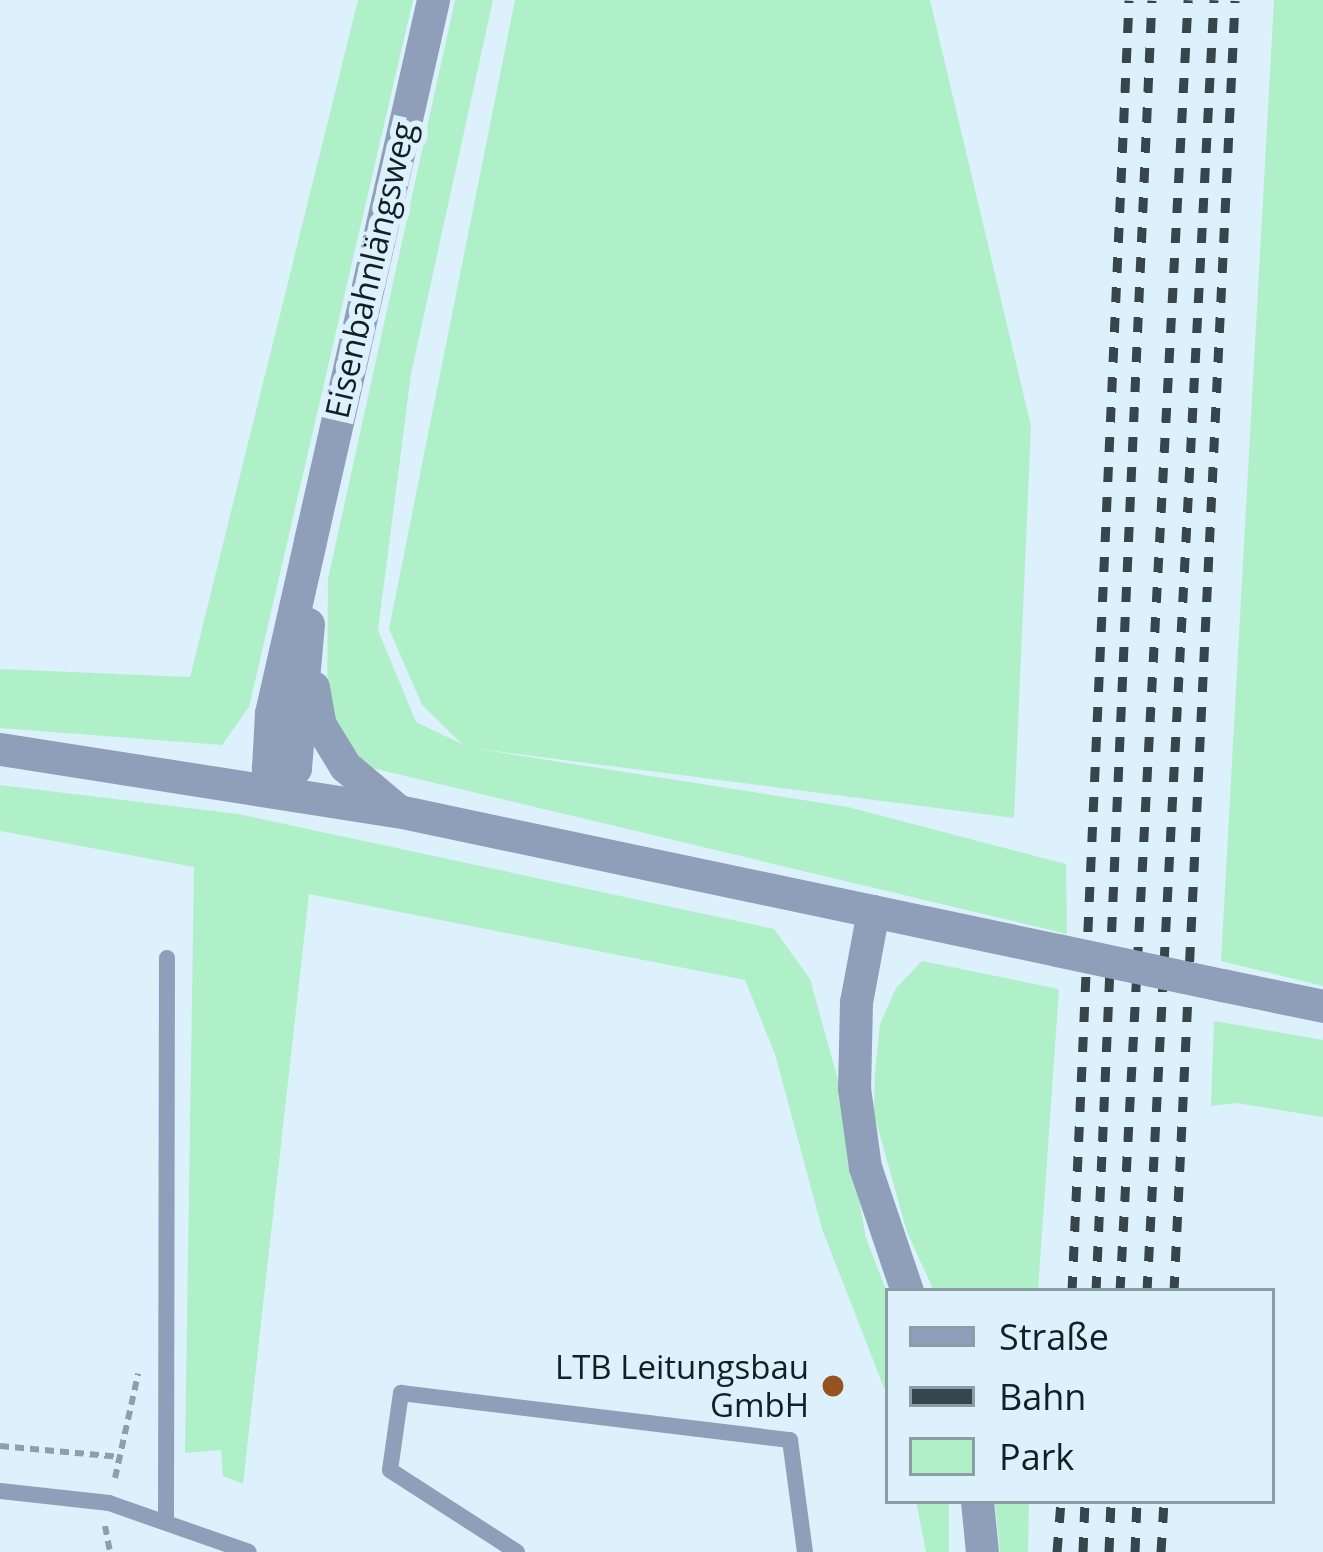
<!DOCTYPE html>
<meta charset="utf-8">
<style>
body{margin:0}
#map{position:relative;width:1323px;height:1552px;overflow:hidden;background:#dcf1fb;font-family:"Open Sans",sans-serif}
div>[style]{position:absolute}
.green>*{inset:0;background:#aff0c9}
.path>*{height:6px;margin-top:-3px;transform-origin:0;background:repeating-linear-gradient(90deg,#8d9fa7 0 9px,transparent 0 15px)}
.service>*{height:16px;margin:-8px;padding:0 8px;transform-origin:8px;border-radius:8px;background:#8f9fb9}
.minor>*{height:33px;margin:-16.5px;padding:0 16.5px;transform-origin:16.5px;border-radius:16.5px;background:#8f9fb9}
.tertiary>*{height:33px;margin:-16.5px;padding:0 16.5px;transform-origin:16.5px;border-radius:16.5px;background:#8f9fb9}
.rail>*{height:9px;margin-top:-4.5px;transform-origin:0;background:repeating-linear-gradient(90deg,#37464c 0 15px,transparent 0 30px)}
.tertiary-bridge>*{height:33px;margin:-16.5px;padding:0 16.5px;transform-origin:16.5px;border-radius:16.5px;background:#8f9fb9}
.dots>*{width:33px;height:33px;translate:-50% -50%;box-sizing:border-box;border:6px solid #dcf1fb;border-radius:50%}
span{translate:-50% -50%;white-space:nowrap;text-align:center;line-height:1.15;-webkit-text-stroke:12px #dcf1fb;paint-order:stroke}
.street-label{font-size:33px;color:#121f25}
.poi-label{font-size:33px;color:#121f25}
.right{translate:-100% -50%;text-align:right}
.legend{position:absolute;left:885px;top:1288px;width:390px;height:216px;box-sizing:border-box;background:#dcf1fb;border:3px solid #8b9da5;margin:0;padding:15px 21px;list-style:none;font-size:36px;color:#121f25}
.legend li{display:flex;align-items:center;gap:24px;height:60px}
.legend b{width:60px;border:3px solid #8b9da5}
</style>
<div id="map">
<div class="green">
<div style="clip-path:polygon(358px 0,413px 0,249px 707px,222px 745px,0 728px,0 669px,190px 677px)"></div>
<div style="clip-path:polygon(455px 0,493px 0,411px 374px,378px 630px,416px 722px,462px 744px,422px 705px,389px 629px,515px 0,930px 0,1031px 426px,1014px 818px,471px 748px,848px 807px,1066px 864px,1067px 934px,368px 767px,327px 715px,328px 579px)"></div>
<div style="clip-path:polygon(1274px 0,1323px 0,1323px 986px,1221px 961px)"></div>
<div style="clip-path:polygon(0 785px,238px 814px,774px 929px,810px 979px,838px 1080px,866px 1238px,888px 1295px,888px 1398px,822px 1229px,775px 1054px,745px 980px,309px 894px,243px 1484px,223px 1476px,221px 1450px,185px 1453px,194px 867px,0 831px)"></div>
<div style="clip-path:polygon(922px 961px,1059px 989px,1038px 1291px,934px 1291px,907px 1232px,874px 1114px,875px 1073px,880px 1024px,896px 988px)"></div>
<div style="clip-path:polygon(1214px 1021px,1323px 1040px,1323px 1117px,1236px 1103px,1211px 1106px)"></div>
<div style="clip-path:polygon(916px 1501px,949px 1501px,949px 1552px,926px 1552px)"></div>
<div style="clip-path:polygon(995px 1501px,1029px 1501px,1028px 1552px,1000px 1552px)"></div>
</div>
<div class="path">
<div style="left:0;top:1446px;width:121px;rotate:5.2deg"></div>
<div style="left:115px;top:1478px;width:107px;rotate:-77.5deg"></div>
<div style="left:105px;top:1526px;width:26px;rotate:79deg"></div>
</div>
<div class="service">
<div style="left:0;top:1491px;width:110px;rotate:6.3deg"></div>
<div style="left:109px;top:1503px;width:148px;rotate:19.3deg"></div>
<div style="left:166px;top:1519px;width:561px;rotate:-89.9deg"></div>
<div style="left:517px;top:1552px;width:151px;rotate:-147.2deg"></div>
<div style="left:390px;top:1470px;width:78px;rotate:-81.9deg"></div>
<div style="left:401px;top:1393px;width:392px;rotate:6.9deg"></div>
<div style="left:790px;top:1440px;width:113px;rotate:82.4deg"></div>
</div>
<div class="minor">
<div style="left:310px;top:541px;width:555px;rotate:-77.19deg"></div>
<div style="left:873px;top:911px;width:93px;rotate:100.6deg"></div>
<div style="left:856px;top:1002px;width:86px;rotate:91.3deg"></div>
<div style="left:854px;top:1088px;width:80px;rotate:82.1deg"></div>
<div style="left:865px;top:1167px;width:131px;rotate:71.3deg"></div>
<div style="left:977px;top:1501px;width:51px;rotate:84.4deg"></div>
</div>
<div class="tertiary">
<div style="left:308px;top:624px;width:145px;rotate:95.2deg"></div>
<div style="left:295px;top:768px;width:28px;rotate:134deg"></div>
<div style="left:276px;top:788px;width:22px;rotate:-112deg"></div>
<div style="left:268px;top:768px;width:55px;rotate:-86.9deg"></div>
<div style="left:271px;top:713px;width:176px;rotate:-77.2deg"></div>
<div style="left:313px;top:687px;width:39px;rotate:80deg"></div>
<div style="left:320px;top:725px;width:48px;rotate:58.6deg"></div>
<div style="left:345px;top:766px;width:65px;rotate:40deg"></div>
<div style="left:0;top:749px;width:403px;rotate:8.9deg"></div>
<div style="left:398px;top:811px;width:673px;rotate:11.91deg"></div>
<div style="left:1222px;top:985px;width:103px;rotate:11.7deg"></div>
</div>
<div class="rail">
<div style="left:1072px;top:1291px;width:1292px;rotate:-87.47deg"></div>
<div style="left:1096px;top:1291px;width:1292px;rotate:-87.52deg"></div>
<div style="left:1120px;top:1291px;width:1293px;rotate:-86.98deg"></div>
<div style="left:1147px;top:1291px;width:1293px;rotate:-87.03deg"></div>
<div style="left:1174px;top:1291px;width:1292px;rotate:-87.29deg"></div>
<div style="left:1057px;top:1552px;width:51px;rotate:-85.5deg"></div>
<div style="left:1083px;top:1552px;width:51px;rotate:-87.8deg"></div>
<div style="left:1109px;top:1552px;width:51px;rotate:-87.8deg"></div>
<div style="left:1135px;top:1552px;width:51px;rotate:-87.8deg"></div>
<div style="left:1161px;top:1552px;width:51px;rotate:-86.6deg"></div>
</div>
<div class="tertiary-bridge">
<div style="left:1057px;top:950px;width:169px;rotate:12deg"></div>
</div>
<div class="dots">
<div style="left:833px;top:1386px;background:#955320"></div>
</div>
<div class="street-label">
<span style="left:370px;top:270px;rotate:-77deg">Eisenbahnlängsweg</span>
</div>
<div class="poi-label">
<span class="right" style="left:809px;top:1386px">LTB Leitungsbau<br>GmbH</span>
</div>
<ul class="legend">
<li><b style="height:15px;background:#8f9fb9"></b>Straße</li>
<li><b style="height:15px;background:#37464c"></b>Bahn</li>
<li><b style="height:33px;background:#aff0c9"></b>Park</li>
</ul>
</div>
